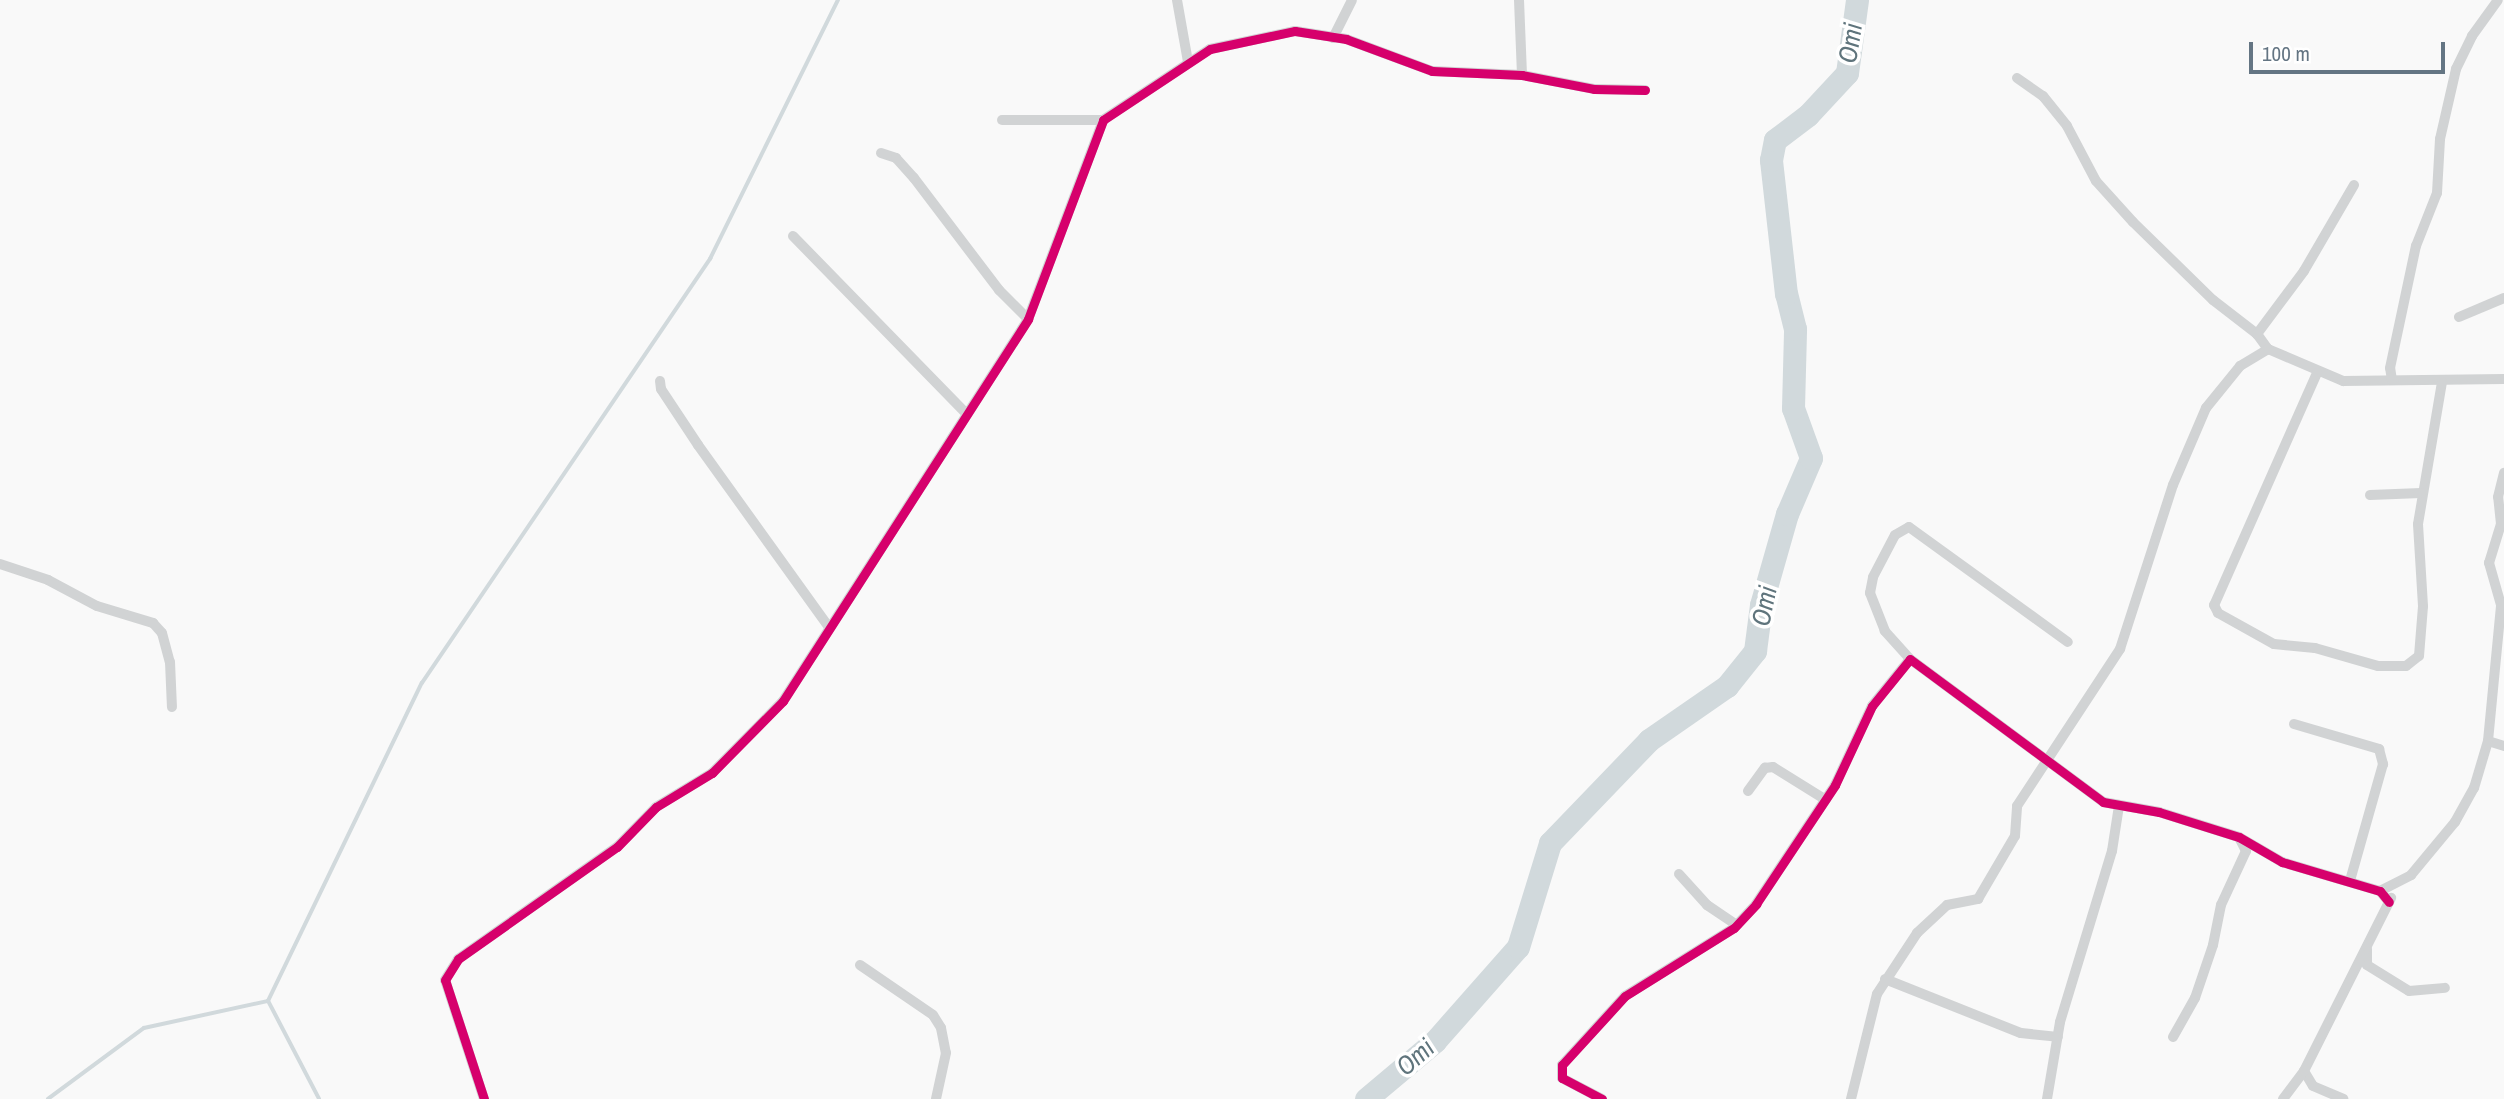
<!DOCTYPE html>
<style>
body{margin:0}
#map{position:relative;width:2504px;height:1099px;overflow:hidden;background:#f9f9f9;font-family:"Archivo Narrow",sans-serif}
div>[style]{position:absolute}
.stream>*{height:3.5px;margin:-1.75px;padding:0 1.75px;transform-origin:1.75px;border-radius:1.75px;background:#d1d9dc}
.river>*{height:23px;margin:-11.5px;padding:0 11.5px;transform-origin:11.5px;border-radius:11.5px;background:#d1d9dc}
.street>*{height:10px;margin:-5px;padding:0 5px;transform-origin:5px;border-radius:5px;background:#d1d3d4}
.cycleway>*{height:9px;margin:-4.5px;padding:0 4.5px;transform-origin:4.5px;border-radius:4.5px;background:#d6006c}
span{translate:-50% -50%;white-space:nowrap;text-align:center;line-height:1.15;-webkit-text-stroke:7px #fff;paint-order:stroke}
.water-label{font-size:26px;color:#5f747c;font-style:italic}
.scale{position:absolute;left:2249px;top:42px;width:196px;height:32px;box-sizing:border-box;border:4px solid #647583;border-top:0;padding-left:9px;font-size:21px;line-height:24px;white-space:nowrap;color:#647583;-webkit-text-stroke:5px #fff;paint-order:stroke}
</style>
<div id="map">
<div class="stream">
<div style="left:48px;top:1099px;width:119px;rotate:-36.5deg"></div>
<div style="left:144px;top:1028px;width:127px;rotate:-12.3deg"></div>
<div style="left:319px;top:1099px;width:110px;rotate:-117.5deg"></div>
<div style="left:268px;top:1001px;width:353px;rotate:-64.2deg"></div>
<div style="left:422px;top:683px;width:513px;rotate:-55.81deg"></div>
<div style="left:710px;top:259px;width:289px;rotate:-63.7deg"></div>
</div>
<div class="river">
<div style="left:1366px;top:1099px;width:90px;rotate:-40deg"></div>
<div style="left:1435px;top:1041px;width:125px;rotate:-48.6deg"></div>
<div style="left:1518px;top:947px;width:109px;rotate:-72.9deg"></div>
<div style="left:1550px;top:843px;width:143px;rotate:-46.1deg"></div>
<div style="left:1649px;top:740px;width:95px;rotate:-34.7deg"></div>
<div style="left:1727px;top:686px;width:45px;rotate:-51.3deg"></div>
<div style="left:1755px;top:651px;width:46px;rotate:-82.6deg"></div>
<div style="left:1761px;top:605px;width:95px;rotate:-74.1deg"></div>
<div style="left:1787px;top:514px;width:61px;rotate:-66.8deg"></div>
<div style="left:1811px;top:458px;width:53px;rotate:-109.8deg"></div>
<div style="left:1793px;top:408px;width:79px;rotate:-88.5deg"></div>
<div style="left:1795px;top:329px;width:36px;rotate:-104deg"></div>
<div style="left:1786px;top:294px;width:135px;rotate:-96.4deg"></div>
<div style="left:1771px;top:160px;width:20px;rotate:-79deg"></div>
<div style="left:1775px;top:140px;width:41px;rotate:-37.1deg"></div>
<div style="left:1808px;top:115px;width:57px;rotate:-47.1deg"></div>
<div style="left:1847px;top:73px;width:74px;rotate:-82.2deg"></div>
</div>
<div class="street">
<div style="left:1177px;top:0;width:63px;rotate:79.9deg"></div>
<div style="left:1519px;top:0;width:75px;rotate:87.7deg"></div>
<div style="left:1333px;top:38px;width:42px;rotate:-63.4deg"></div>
<div style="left:2017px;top:78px;width:32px;rotate:35deg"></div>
<div style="left:2043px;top:96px;width:38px;rotate:51deg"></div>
<div style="left:2067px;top:126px;width:62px;rotate:62.2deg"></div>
<div style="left:2096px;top:181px;width:55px;rotate:47.9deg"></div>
<div style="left:2133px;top:222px;width:112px;rotate:44.3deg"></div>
<div style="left:2213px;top:300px;width:56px;rotate:37.7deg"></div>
<div style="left:1002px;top:120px;width:101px"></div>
<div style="left:881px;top:153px;width:16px;rotate:18deg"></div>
<div style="left:896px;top:158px;width:27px;rotate:48deg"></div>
<div style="left:914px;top:178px;width:141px;rotate:52.8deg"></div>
<div style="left:999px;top:290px;width:41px;rotate:45deg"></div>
<div style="left:2354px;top:185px;width:99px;rotate:120.2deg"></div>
<div style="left:2304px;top:271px;width:79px;rotate:126.7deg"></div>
<div style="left:2257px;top:334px;width:19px;rotate:54deg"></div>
<div style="left:2268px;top:349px;width:82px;rotate:23.1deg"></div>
<div style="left:2343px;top:381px;width:161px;rotate:-0.7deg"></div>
<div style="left:793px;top:236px;width:249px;rotate:45.7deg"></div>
<div style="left:2459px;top:317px;width:49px;rotate:-22.9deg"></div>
<div style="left:2317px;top:373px;width:254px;rotate:113.9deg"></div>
<div style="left:2214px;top:605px;width:9px;rotate:63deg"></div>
<div style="left:2218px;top:613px;width:64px;rotate:29deg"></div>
<div style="left:2274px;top:644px;width:41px;rotate:5.6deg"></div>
<div style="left:2315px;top:648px;width:66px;rotate:15.9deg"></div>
<div style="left:2378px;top:666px;width:28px"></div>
<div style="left:2406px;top:666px;width:16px;rotate:-38deg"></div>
<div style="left:2419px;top:656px;width:50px;rotate:-85.4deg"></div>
<div style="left:2423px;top:606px;width:82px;rotate:-93.5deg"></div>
<div style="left:2418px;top:524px;width:144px;rotate:-80.4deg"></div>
<div style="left:2392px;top:380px;width:12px;rotate:-99deg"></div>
<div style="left:2390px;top:368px;width:125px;rotate:-78deg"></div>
<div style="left:2416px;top:246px;width:57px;rotate:-68.4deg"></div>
<div style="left:2437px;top:193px;width:54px;rotate:-86.8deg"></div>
<div style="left:2440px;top:139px;width:72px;rotate:-77.1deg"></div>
<div style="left:2456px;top:69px;width:37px;rotate:-64deg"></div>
<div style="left:2472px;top:36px;width:44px;rotate:-54.2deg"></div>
<div style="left:660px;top:381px;width:8px;rotate:83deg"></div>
<div style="left:661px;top:389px;width:67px;rotate:56.5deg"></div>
<div style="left:698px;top:445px;width:224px;rotate:54.3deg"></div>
<div style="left:2370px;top:495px;width:51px;rotate:-2.2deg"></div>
<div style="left:0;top:564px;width:51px;rotate:18.4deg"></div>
<div style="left:48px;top:580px;width:55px;rotate:28deg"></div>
<div style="left:97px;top:606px;width:59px;rotate:16.9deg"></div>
<div style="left:153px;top:623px;width:13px;rotate:48deg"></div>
<div style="left:162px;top:633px;width:30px;rotate:75deg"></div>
<div style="left:170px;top:662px;width:45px;rotate:87.5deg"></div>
<div style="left:1910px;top:659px;width:38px;rotate:-132deg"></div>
<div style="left:1885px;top:631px;width:41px;rotate:-111.5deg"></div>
<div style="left:1870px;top:593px;width:16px;rotate:-79deg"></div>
<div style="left:1873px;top:577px;width:47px;rotate:-62.4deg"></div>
<div style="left:1895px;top:535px;width:16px;rotate:-30deg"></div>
<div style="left:1909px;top:527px;width:196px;rotate:35.9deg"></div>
<div style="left:2294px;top:724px;width:89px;rotate:16.4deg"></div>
<div style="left:2379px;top:749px;width:16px;rotate:75deg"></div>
<div style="left:2383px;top:764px;width:122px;rotate:105.8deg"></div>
<div style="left:2488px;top:741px;width:17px;rotate:17deg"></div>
<div style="left:1748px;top:791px;width:29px;rotate:-54deg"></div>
<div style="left:1765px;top:768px;width:8px;rotate:-7deg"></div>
<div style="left:1773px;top:767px;width:62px;rotate:31.9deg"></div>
<div style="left:1679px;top:874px;width:42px;rotate:47.9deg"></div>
<div style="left:1707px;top:905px;width:36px;rotate:34deg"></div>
<div style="left:2380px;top:891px;width:35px;rotate:-27deg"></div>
<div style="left:2411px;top:875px;width:69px;rotate:-50.3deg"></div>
<div style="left:2455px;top:822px;width:39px;rotate:-61deg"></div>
<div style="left:2474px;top:788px;width:49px;rotate:-73.4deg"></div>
<div style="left:2488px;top:741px;width:137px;rotate:-84.5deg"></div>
<div style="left:2501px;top:605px;width:44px;rotate:-105.9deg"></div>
<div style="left:2489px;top:563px;width:41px;rotate:-72.9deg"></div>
<div style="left:2501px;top:524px;width:27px;rotate:-96deg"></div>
<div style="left:2498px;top:497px;width:25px;rotate:-76deg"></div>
<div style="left:2367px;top:949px;width:16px;rotate:90deg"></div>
<div style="left:2367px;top:965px;width:49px;rotate:31.8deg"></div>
<div style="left:2409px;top:991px;width:36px;rotate:-5deg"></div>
<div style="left:860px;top:965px;width:88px;rotate:34.4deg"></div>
<div style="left:933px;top:1015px;width:15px;rotate:58deg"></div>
<div style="left:941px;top:1028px;width:25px;rotate:79deg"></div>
<div style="left:946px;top:1053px;width:47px;rotate:102.3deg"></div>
<div style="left:1885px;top:979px;width:146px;rotate:21.7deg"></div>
<div style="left:2021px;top:1033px;width:37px;rotate:6deg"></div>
<div style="left:2173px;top:1037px;width:45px;rotate:-60.6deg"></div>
<div style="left:2195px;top:998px;width:56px;rotate:-71.2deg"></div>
<div style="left:2213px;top:945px;width:41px;rotate:-78.7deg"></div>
<div style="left:2221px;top:905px;width:60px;rotate:-65.2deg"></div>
<div style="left:2246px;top:851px;width:13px;rotate:-117deg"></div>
<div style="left:2304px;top:1071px;width:17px;rotate:59deg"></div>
<div style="left:2313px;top:1086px;width:33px;rotate:23deg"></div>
<div style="left:484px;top:1099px;width:125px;rotate:-108.1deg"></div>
<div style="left:445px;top:980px;width:25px;rotate:-58deg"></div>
<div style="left:458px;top:959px;width:194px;rotate:-35.2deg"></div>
<div style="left:617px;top:847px;width:56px;rotate:-45.7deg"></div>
<div style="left:656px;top:807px;width:66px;rotate:-31.3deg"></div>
<div style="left:712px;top:773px;width:101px;rotate:-45.4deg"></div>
<div style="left:783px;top:701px;width:454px;rotate:-57.3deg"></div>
<div style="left:1028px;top:319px;width:213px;rotate:-69.3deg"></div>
<div style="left:1103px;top:120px;width:128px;rotate:-33.6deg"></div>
<div style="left:1210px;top:49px;width:87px;rotate:-12deg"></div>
<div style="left:1295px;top:31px;width:52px;rotate:8.9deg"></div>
<div style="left:1346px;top:39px;width:92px;rotate:20.4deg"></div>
<div style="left:1432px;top:71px;width:90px;rotate:2.5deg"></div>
<div style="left:1522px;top:75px;width:73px;rotate:11deg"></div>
<div style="left:1594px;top:89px;width:51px;rotate:1.1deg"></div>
<div style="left:1602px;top:1099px;width:45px;rotate:-152.3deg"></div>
<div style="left:1562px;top:1078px;width:13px;rotate:-90deg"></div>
<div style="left:1562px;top:1065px;width:93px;rotate:-47.6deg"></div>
<div style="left:1625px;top:996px;width:128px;rotate:-32deg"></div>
<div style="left:1734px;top:928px;width:33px;rotate:-47deg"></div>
<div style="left:1756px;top:904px;width:143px;rotate:-56.4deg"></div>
<div style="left:1835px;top:785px;width:87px;rotate:-64.9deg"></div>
<div style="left:1872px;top:706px;width:60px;rotate:-51deg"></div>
<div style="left:1910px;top:659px;width:240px;rotate:36.5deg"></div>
<div style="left:2103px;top:802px;width:57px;rotate:10.1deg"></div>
<div style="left:2159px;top:812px;width:84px;rotate:17.4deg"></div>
<div style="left:2239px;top:837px;width:50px;rotate:30.2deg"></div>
<div style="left:2282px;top:862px;width:102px;rotate:16.5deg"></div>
<div style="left:2380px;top:891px;width:14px;rotate:51deg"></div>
<div style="left:1851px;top:1099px;width:108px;rotate:-76.1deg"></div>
<div style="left:1877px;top:994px;width:73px;rotate:-56.7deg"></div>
<div style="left:1917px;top:933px;width:41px;rotate:-43deg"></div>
<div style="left:1947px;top:905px;width:32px;rotate:-11deg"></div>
<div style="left:1978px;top:899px;width:73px;rotate:-59.6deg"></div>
<div style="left:2015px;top:836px;width:30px;rotate:-86deg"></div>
<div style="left:2017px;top:806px;width:188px;rotate:-56.7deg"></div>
<div style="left:2120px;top:649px;width:172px;rotate:-72.1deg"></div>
<div style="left:2173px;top:485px;width:84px;rotate:-66.8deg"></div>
<div style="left:2206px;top:408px;width:54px;rotate:-51deg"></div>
<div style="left:2240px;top:366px;width:33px;rotate:-31deg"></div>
<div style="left:2047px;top:1099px;width:78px;rotate:-80.4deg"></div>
<div style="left:2060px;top:1022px;width:179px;rotate:-73.1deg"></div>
<div style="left:2112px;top:851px;width:46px;rotate:-81.2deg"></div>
<div style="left:2283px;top:1099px;width:35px;rotate:-53deg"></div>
<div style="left:2304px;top:1071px;width:194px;rotate:-63.3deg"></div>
</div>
<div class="cycleway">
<div style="left:484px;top:1099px;width:125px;rotate:-108.1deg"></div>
<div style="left:445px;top:980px;width:25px;rotate:-58deg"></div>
<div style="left:458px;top:959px;width:194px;rotate:-35.2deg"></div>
<div style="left:617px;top:847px;width:56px;rotate:-45.7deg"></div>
<div style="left:656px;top:807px;width:66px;rotate:-31.3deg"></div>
<div style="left:712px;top:773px;width:101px;rotate:-45.4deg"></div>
<div style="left:783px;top:701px;width:454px;rotate:-57.3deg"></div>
<div style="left:1028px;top:319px;width:213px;rotate:-69.3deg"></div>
<div style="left:1103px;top:120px;width:128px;rotate:-33.6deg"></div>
<div style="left:1210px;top:49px;width:87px;rotate:-12deg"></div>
<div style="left:1295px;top:31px;width:52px;rotate:8.9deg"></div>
<div style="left:1346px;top:39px;width:92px;rotate:20.4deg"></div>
<div style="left:1432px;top:71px;width:90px;rotate:2.5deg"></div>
<div style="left:1522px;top:75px;width:73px;rotate:11deg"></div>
<div style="left:1594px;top:89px;width:51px;rotate:1.1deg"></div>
<div style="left:1602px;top:1099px;width:45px;rotate:-152.3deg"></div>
<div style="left:1562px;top:1078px;width:13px;rotate:-90deg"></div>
<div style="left:1562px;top:1065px;width:93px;rotate:-47.6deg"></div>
<div style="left:1625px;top:996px;width:128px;rotate:-32deg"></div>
<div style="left:1734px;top:928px;width:33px;rotate:-47deg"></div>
<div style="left:1756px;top:904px;width:143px;rotate:-56.4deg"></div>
<div style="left:1835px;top:785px;width:87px;rotate:-64.9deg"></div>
<div style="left:1872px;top:706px;width:60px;rotate:-51deg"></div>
<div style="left:1910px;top:659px;width:240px;rotate:36.5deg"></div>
<div style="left:2103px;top:802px;width:57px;rotate:10.1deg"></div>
<div style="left:2159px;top:812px;width:84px;rotate:17.4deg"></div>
<div style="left:2239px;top:837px;width:50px;rotate:30.2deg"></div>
<div style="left:2282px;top:862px;width:102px;rotate:16.5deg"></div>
<div style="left:2380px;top:891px;width:14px;rotate:51deg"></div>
</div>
<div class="water-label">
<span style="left:1850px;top:43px;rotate:-81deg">Omi</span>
<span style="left:1764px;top:606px;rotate:-78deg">Omi</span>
<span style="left:1415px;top:1057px;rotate:-41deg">Omi</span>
</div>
<div class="scale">100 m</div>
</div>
